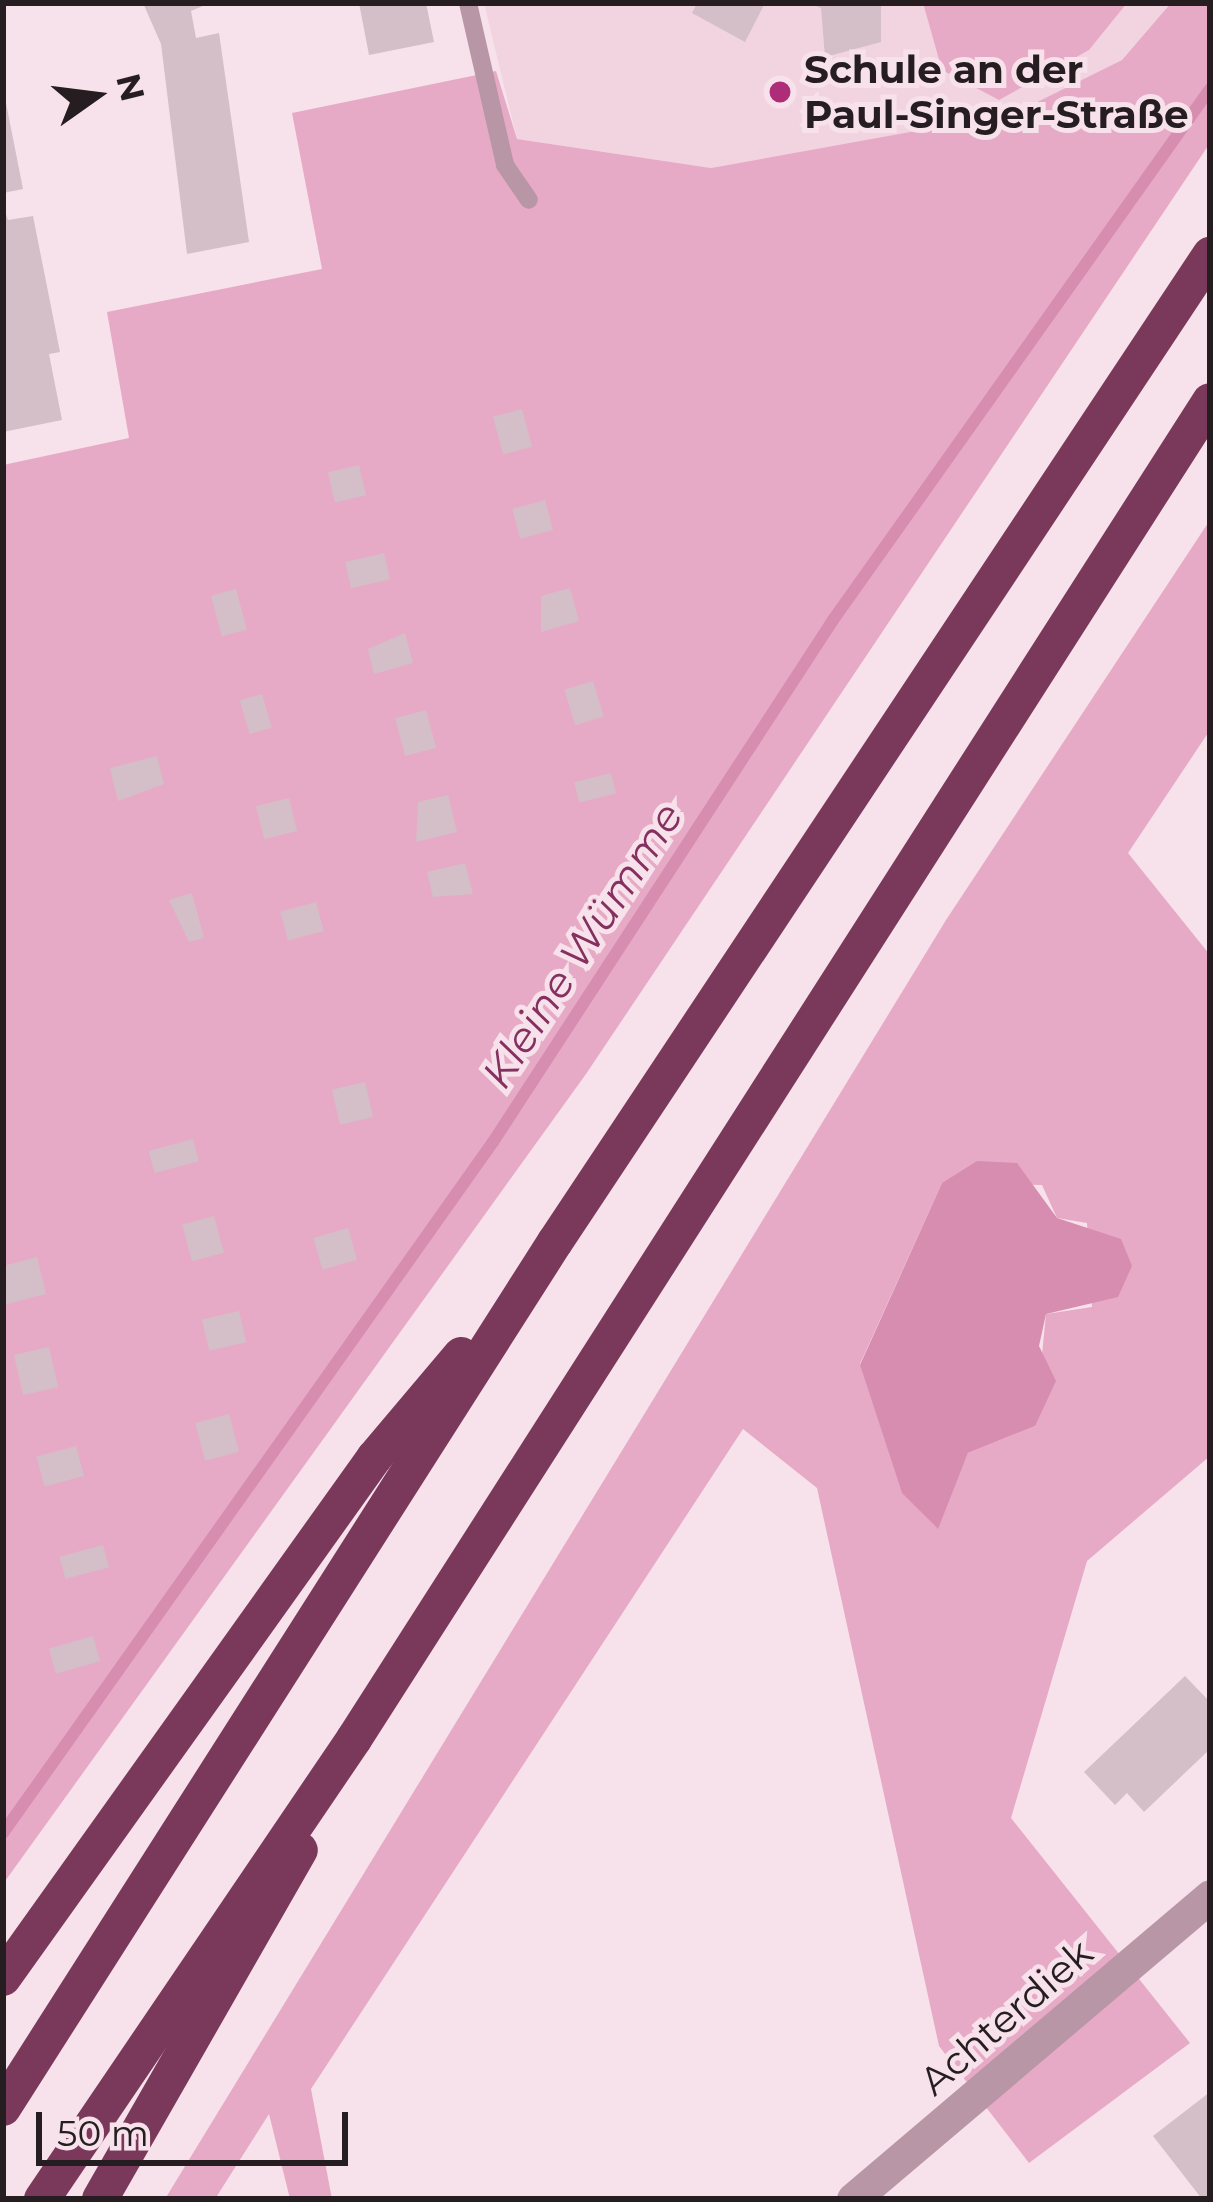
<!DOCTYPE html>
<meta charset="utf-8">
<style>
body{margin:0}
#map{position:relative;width:1213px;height:2202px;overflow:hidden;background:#f7e1eb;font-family:Montserrat,sans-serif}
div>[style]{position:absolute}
.built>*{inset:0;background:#f2d4e1}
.green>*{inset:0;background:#e7aac6}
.water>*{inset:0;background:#d68db0}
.stream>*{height:12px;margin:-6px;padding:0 6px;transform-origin:6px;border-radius:6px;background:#d68db0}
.building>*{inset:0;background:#d4bec8;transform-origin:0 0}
.service>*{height:18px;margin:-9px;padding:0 9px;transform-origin:9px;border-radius:9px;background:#b896a5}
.minor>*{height:33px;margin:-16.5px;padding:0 16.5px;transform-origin:16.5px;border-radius:16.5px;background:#b896a5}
.motorway>*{height:36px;margin:-18px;padding:0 18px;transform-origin:18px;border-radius:18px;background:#7a395a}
.dots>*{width:33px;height:33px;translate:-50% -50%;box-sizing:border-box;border:6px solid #f7e1eb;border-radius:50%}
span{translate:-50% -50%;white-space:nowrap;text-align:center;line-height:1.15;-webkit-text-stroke:10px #f7e1eb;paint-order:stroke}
.poi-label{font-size:39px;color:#251d20;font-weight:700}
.left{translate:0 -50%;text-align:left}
.street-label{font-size:39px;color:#251d20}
.water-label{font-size:42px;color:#86305f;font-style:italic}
.frame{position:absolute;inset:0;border:6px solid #251d20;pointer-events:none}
.north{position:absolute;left:36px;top:36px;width:120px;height:120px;-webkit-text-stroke:9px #f7e1eb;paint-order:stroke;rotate:76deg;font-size:33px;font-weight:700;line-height:48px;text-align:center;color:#251d20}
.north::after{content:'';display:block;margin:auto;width:42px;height:54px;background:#251d20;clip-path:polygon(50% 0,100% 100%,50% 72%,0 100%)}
.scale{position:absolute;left:36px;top:2112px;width:312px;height:54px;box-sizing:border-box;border:6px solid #251d20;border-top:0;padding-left:15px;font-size:36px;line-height:42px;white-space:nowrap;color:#251d20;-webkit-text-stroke:9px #f7e1eb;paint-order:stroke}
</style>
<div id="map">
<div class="built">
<div style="clip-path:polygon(484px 3px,1171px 3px,1122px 60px,1015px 113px,711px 168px,517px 139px)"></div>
</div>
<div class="green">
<div style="clip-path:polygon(923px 3px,1127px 3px,1089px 50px,999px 100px,942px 70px)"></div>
<div style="clip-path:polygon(1171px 3px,1210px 3px,1210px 143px,586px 1074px,3px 1884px,3px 465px,129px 438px,107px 312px,322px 269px,292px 113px,496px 71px,517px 139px,711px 168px,1015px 113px,1122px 60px)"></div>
<div style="clip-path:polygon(evenodd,1210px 520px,1210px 730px,1128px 853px,1210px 955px,1210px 1456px,1087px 1561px,1011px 1818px,1190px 2043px,1029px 2163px,939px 2046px,817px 1488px,743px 1429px,311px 2089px,332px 2199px,290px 2199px,269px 2114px,215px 2199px,165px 2199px,946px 920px,1210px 520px,942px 1183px,1042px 1185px,1057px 1218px,1087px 1223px,1092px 1307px,1046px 1314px,1035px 1426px,968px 1453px,937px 1528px,902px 1492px,860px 1364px,942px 1183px)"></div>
</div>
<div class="water">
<div style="clip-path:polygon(977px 1161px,1017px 1163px,1057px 1218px,1121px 1239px,1132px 1266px,1118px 1297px,1046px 1314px,1039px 1346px,1056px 1381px,1035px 1426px,968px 1453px,938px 1529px,902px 1493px,860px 1365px,942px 1183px)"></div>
</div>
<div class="stream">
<div style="left:3px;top:1833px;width:847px;rotate:-54.66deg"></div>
<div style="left:493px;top:1142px;width:623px;rotate:-56.92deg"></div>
<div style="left:833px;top:620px;width:651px;rotate:-54.63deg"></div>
</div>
<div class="building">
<div style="clip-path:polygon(143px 3px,210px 3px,191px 11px,196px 38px,219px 33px,249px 242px,187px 254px,161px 44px)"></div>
<div style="clip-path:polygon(359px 3px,426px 3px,434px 42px,369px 55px)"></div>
<div style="clip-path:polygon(697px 3px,765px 3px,745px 42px,692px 13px)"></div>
<div style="clip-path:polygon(809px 3px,881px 3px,881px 42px,825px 57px,821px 8px)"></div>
<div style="clip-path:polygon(5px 98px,23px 189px,3px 193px,3px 99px)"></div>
<div style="clip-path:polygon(3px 206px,8px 220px,33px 216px,60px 352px,49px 354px,62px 420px,3px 432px)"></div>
<div style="left:522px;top:409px;width:39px;height:30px;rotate:75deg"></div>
<div style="left:359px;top:465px;width:31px;height:32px;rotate:77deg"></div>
<div style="left:545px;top:500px;width:31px;height:34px;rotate:75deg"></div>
<div style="left:384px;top:553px;width:27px;height:40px;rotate:77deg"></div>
<div style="clip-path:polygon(570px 588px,579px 621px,541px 632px,541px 596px)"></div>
<div style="left:236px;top:589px;width:42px;height:26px;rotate:75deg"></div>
<div style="clip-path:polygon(405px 633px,413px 663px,374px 674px,368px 649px)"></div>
<div style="left:593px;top:681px;width:37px;height:30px;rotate:73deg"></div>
<div style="left:262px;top:694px;width:35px;height:23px;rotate:74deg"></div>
<div style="left:426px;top:710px;width:39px;height:32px;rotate:75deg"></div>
<div style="clip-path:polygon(157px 756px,164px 784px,118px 801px,110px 768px)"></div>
<div style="left:611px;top:773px;width:21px;height:38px;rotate:76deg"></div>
<div style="clip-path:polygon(448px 795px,457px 832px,416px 842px,418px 802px)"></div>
<div style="left:289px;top:798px;width:34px;height:34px;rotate:76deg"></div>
<div style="clip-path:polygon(465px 863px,473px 894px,433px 897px,427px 872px)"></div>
<div style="clip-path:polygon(192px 893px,204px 938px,189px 942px,169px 900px)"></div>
<div style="left:316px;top:902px;width:30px;height:37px;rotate:75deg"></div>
<div style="left:365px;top:1082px;width:36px;height:34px;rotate:77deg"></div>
<div style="left:193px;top:1139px;width:23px;height:46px;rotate:75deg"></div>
<div style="left:214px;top:1216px;width:38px;height:33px;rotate:75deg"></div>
<div style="left:348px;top:1228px;width:33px;height:36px;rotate:74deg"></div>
<div style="clip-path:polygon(37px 1257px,46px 1294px,3px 1305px,3px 1266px)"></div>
<div style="left:239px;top:1311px;width:32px;height:38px;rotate:77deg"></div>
<div style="left:49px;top:1347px;width:41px;height:36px;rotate:77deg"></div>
<div style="left:229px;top:1414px;width:39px;height:35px;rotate:75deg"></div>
<div style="left:76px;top:1446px;width:31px;height:41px;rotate:75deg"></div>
<div style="left:103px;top:1545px;width:23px;height:45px;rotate:75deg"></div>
<div style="left:93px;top:1636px;width:26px;height:46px;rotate:74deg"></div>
<div style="clip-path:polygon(1185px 1676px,1210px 1702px,1210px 1749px,1144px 1812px,1127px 1793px,1115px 1805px,1084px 1772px)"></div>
<div style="clip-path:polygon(1210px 2092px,1210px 2199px,1202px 2199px,1153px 2136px)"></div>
</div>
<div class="service">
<div style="left:468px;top:3px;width:166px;rotate:77.1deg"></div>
<div style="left:505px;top:165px;width:42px;rotate:55.6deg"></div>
</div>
<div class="minor">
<div style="left:853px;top:2199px;width:468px;rotate:-40.3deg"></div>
</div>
<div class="motorway">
<div style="left:3px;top:1978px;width:639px;rotate:-54.49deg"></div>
<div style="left:374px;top:1458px;width:135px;rotate:-49.8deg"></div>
<div style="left:3px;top:2108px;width:1027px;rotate:-57.49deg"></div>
<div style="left:555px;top:1242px;width:1185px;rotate:-56.43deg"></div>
<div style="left:42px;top:2199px;width:556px;rotate:-55.85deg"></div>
<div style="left:354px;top:1739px;width:1588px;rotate:-57.39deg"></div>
<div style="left:100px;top:2199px;width:402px;rotate:-60.2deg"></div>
</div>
<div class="dots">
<div style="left:780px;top:92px;background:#ae2d78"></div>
</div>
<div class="poi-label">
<span class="left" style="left:804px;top:92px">Schule an der<br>Paul-Singer-Straße</span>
</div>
<div class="street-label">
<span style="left:1006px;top:2017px;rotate:-41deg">Achterdiek</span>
</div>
<div class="water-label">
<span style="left:582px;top:945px;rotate:-57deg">Kleine Wümme</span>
</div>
<div class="frame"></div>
<div class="north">N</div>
<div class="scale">50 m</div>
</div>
